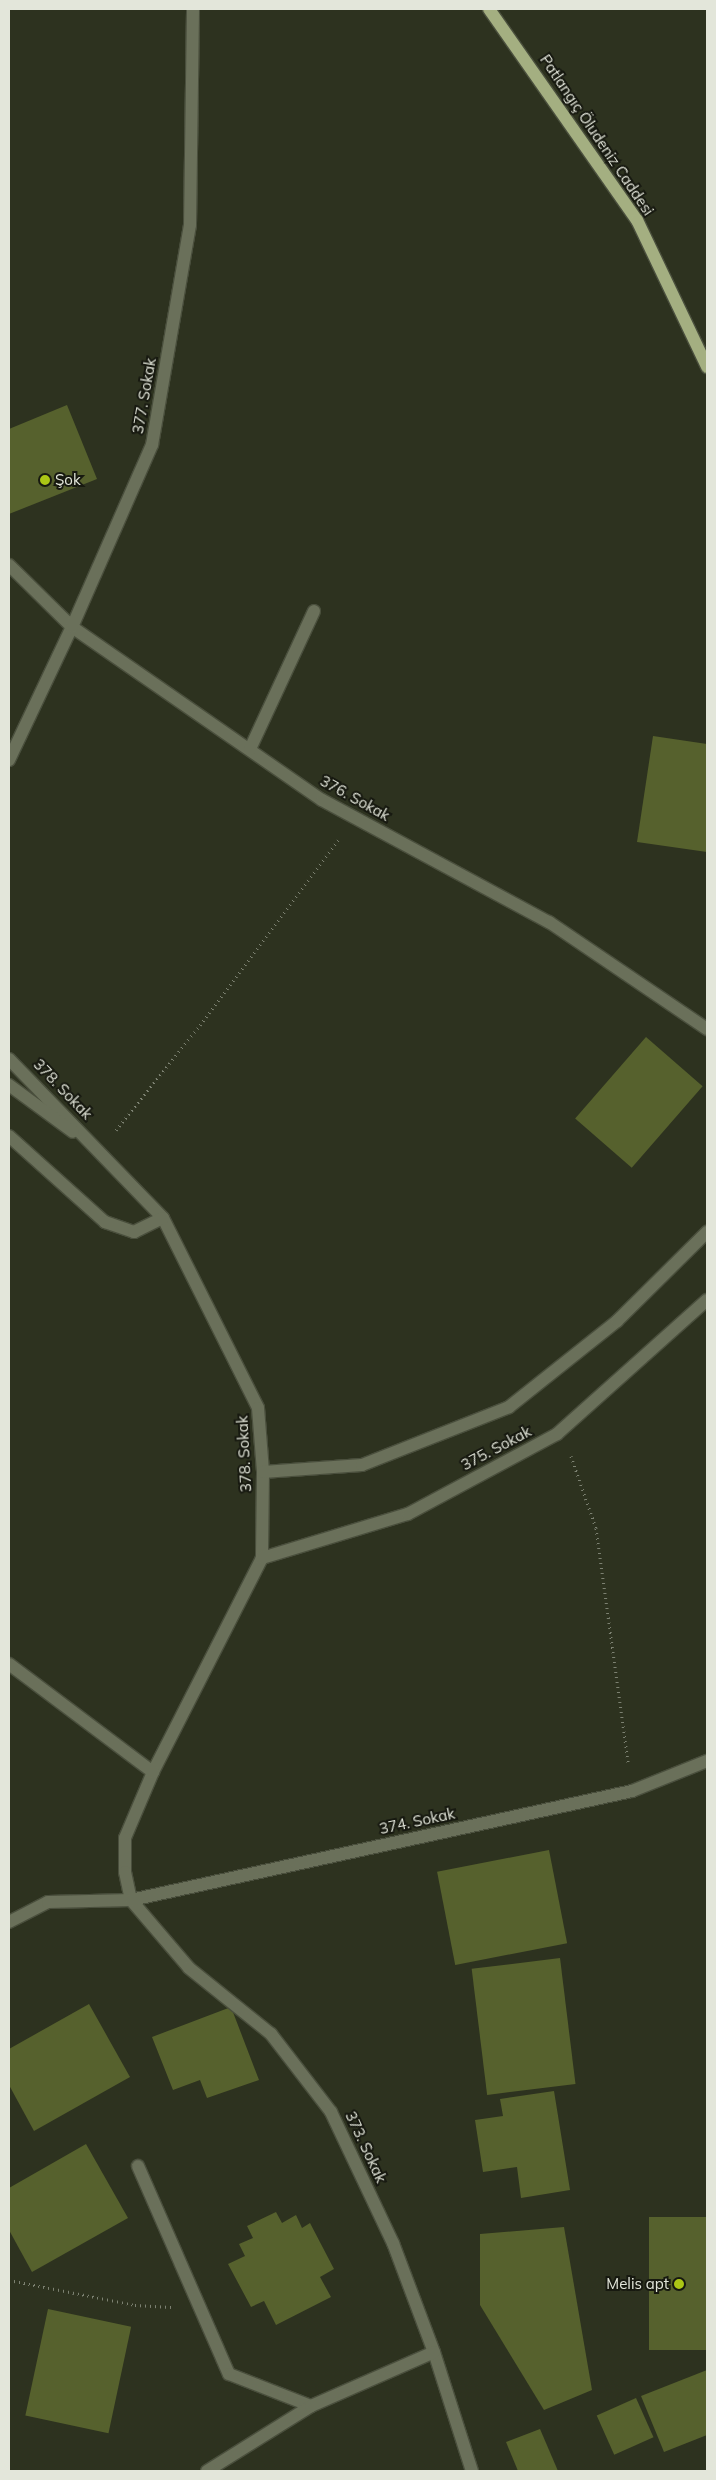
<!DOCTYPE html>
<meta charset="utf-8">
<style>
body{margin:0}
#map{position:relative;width:716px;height:2480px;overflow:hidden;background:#2d321f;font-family:Mulish,sans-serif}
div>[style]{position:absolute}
.building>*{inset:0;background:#56612d;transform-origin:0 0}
.path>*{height:3px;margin-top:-1.5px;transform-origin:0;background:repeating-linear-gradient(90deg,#7c8171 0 1px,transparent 0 5px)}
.roads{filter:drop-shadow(1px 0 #4a4f3d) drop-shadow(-1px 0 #4a4f3d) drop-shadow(0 1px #4a4f3d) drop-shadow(0 -1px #4a4f3d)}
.minor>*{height:12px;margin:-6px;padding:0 6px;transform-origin:6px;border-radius:6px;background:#6a705a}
.major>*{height:12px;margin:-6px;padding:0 6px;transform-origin:6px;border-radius:6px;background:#a4af81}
.dots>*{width:14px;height:14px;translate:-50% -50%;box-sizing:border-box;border:2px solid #171910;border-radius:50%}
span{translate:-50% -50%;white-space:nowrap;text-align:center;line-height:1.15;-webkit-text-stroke:4px #171910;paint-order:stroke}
.street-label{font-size:15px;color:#e3e6da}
.poi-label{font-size:15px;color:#e3e6da}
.left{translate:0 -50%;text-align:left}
.right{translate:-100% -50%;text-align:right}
.frame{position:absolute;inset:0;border:10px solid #e3e6da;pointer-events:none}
</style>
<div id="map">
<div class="building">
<div style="clip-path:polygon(67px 405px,97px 479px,9px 514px,9px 429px)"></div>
<div style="clip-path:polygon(653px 736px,707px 744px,707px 852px,637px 842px)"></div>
<div style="left:646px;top:1037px;width:75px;height:108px;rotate:41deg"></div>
<div style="left:549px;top:1850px;width:95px;height:114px;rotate:79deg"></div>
<div style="left:560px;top:1958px;width:127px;height:89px;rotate:83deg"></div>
<div style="clip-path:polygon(89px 2004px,130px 2077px,34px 2131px,9px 2085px,9px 2049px)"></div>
<div style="clip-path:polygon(231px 2007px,259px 2080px,207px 2098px,200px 2080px,173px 2090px,152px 2037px)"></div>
<div style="clip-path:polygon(554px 2091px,570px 2190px,521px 2198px,517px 2167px,483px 2172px,475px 2120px,503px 2116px,500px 2099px)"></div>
<div style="clip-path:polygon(86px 2144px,128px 2218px,32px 2272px,9px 2230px,9px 2188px)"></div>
<div style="clip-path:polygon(276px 2212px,282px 2223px,296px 2215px,302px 2228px,310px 2223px,334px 2269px,320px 2277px,331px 2297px,276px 2325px,264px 2301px,251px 2307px,228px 2264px,245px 2256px,239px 2244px,253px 2238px,247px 2226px)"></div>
<div style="left:707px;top:2217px;width:133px;height:58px;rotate:90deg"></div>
<div style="clip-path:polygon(564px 2227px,592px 2390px,544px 2410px,480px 2305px,480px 2234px)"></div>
<div style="left:48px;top:2309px;width:85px;height:109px;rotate:12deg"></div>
<div style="clip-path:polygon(707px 2370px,707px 2435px,664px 2452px,641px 2396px)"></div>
<div style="left:636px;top:2398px;width:43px;height:43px;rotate:66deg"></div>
<div style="clip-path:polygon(540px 2429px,558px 2471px,518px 2471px,506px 2442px)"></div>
</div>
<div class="path">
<div style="left:116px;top:1130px;width:134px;rotate:-51.3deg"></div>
<div style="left:200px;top:1025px;width:231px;rotate:-53.3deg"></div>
<div style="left:571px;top:1456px;width:76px;rotate:70.9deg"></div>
<div style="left:596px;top:1528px;width:237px;rotate:82.2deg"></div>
<div style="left:9px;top:2280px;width:128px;rotate:11.2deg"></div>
<div style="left:135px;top:2305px;width:36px;rotate:3deg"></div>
</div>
<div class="roads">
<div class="minor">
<div style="left:9px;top:565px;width:88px;rotate:44.5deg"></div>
<div style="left:72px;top:627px;width:304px;rotate:34.7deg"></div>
<div style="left:322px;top:800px;width:258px;rotate:28.3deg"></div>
<div style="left:549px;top:922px;width:191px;rotate:34.1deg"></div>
<div style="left:250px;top:749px;width:152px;rotate:-65.1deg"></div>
<div style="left:9px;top:760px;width:147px;rotate:-64.7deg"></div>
<div style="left:72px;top:627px;width:199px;rotate:-66.3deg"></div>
<div style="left:152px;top:445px;width:223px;rotate:-80.2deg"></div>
<div style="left:190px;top:225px;width:216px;rotate:-89.2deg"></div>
<div style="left:9px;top:1059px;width:221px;rotate:45.9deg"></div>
<div style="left:163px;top:1218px;width:212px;rotate:63.4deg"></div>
<div style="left:258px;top:1408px;width:64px;rotate:85.5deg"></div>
<div style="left:263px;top:1472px;width:86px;rotate:90.7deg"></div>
<div style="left:262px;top:1558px;width:240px;rotate:117deg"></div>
<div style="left:153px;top:1772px;width:72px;rotate:113deg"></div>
<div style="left:125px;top:1838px;width:34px;rotate:90deg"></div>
<div style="left:125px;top:1872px;width:29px;rotate:78deg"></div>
<div style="left:131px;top:1900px;width:89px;rotate:49.5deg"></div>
<div style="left:189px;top:1968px;width:105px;rotate:38.8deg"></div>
<div style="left:271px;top:2034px;width:98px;rotate:52.4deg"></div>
<div style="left:331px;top:2112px;width:145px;rotate:64.7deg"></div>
<div style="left:393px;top:2243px;width:116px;rotate:69.4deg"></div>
<div style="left:434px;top:2352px;width:125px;rotate:72.3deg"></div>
<div style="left:9px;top:1085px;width:79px;rotate:36.3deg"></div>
<div style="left:9px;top:1136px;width:129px;rotate:41.9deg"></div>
<div style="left:105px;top:1222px;width:31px;rotate:19deg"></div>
<div style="left:134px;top:1232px;width:32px;rotate:-26deg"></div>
<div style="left:263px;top:1472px;width:99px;rotate:-4deg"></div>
<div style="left:362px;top:1465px;width:158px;rotate:-21.5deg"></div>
<div style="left:509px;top:1407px;width:138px;rotate:-38.5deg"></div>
<div style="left:617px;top:1321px;width:127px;rotate:-44.7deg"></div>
<div style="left:262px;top:1558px;width:152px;rotate:-16.8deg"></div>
<div style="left:408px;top:1514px;width:169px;rotate:-28.2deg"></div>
<div style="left:557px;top:1434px;width:201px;rotate:-41.8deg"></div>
<div style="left:9px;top:1664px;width:180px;rotate:36.9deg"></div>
<div style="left:9px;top:1922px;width:44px;rotate:-27.1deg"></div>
<div style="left:48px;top:1902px;width:83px;rotate:-1.4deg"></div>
<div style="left:131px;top:1900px;width:513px;rotate:-12.27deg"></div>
<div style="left:632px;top:1791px;width:81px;rotate:-21.8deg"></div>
<div style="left:138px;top:2166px;width:227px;rotate:66.4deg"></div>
<div style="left:229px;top:2374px;width:88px;rotate:21.3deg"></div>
<div style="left:207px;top:2471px;width:123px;rotate:-32deg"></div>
<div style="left:311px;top:2406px;width:134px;rotate:-23.7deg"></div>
</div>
<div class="major">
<div style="left:489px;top:9px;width:258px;rotate:55deg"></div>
<div style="left:637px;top:220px;width:163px;rotate:64.5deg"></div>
</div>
</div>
<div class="dots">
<div style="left:45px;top:480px;background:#abc615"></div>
<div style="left:679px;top:2284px;background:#abc615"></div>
</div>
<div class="street-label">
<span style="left:597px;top:135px;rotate:56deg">Patlangıç Öludeniz Caddesi</span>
<span style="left:144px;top:396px;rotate:-80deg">377. Sokak</span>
<span style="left:355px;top:798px;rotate:29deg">376. Sokak</span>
<span style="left:63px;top:1089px;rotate:46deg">378. Sokak</span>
<span style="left:496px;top:1448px;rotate:-28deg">375. Sokak</span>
<span style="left:244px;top:1454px;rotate:-93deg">378. Sokak</span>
<span style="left:417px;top:1821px;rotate:-12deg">374. Sokak</span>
<span style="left:366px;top:2147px;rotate:65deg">373. Sokak</span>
</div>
<div class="poi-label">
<span class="left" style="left:55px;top:480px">Şok</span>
<span class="right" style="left:669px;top:2284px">Melis apt</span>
</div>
<div class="frame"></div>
</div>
